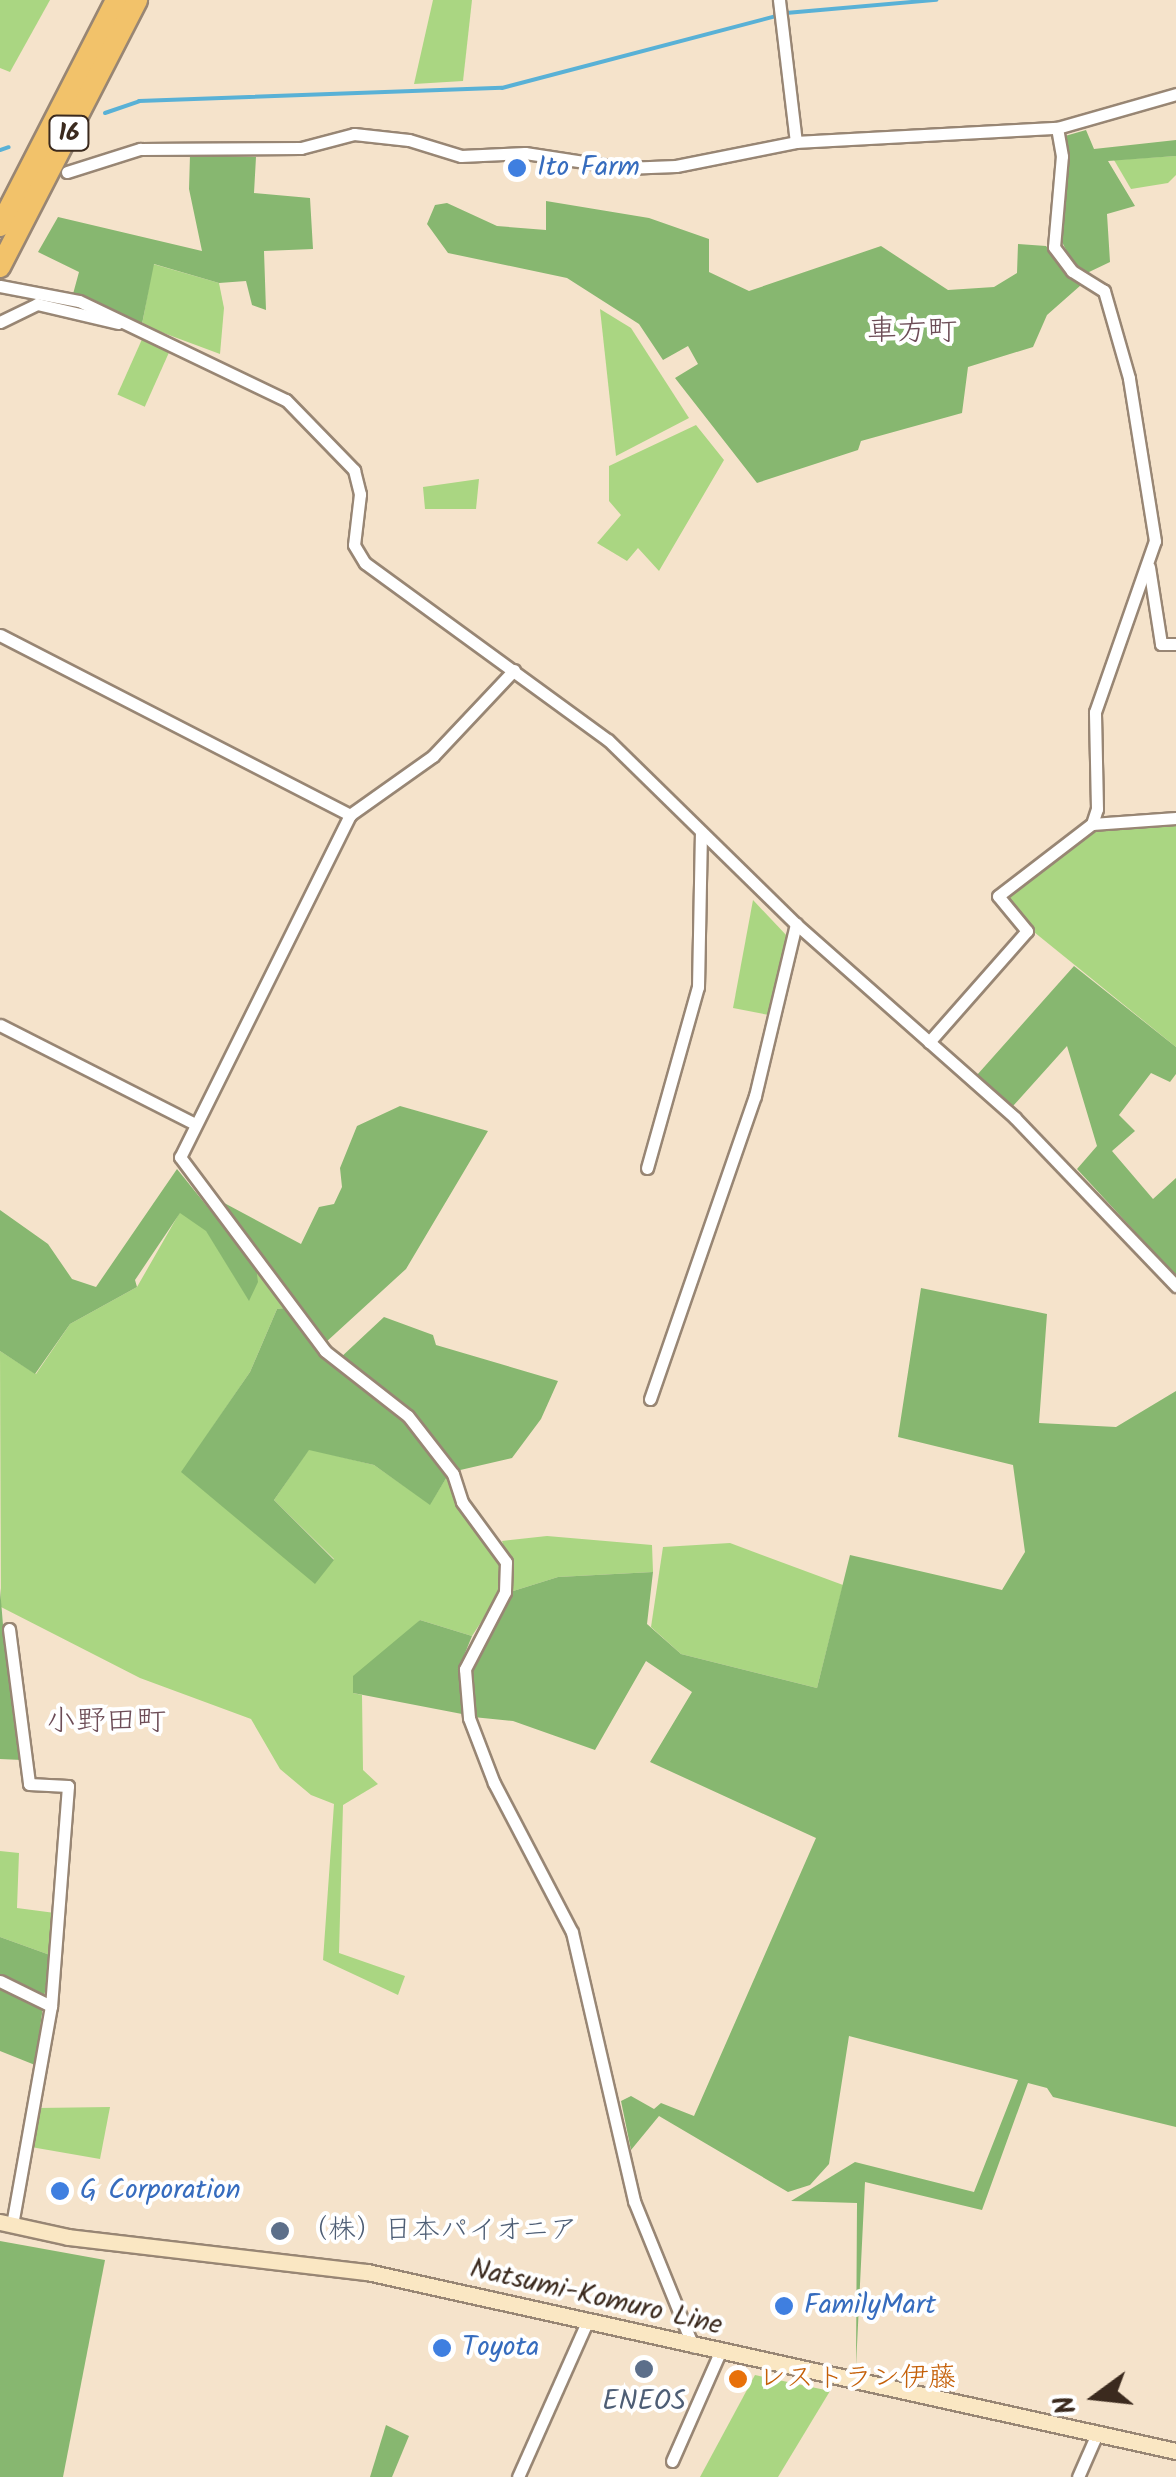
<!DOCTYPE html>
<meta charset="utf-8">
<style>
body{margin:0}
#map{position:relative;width:1176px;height:2477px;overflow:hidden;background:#f5e3cb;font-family:Kalam,"Klee One",sans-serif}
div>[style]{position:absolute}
.green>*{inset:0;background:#aad682;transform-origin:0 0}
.forest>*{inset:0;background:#87b770}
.stream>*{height:4px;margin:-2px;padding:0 2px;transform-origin:2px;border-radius:2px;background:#59b1d6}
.roads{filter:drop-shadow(2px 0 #988674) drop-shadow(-2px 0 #988674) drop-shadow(0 2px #988674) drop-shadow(0 -2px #988674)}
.minor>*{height:11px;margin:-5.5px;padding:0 5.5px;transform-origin:5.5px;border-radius:5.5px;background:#fff}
.secondary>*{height:15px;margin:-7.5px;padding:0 7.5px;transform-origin:7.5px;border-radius:7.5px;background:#fae7c3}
.trunk>*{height:20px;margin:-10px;padding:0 10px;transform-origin:10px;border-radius:10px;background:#f2c26a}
.dots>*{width:28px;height:28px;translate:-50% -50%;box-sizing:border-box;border:5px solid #fff;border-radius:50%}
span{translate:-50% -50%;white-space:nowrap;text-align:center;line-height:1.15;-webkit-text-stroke:8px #fff;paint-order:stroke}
.shield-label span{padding:2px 8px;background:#fff;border:2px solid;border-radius:8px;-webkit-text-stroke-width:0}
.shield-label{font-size:25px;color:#3b2a1e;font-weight:700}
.shop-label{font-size:28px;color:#366cbe}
.left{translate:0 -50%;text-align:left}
.service-label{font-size:28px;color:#4e5e75}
.street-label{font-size:28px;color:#3b2a1e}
.food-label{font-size:28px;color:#c56008}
.neighbourhood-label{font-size:30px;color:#6d4d57}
.north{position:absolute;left:1046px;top:2347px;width:100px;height:100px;-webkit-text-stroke:8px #fff;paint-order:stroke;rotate:255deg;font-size:28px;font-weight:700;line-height:40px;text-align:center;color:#3b2a1e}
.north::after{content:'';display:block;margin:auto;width:35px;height:45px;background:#3b2a1e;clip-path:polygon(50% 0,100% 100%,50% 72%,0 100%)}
</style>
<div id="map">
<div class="green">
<div style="clip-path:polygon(0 0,50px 0,10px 72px,0 68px)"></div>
<div style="clip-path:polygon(433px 0,472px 0,463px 81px,414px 84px)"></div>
<div style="clip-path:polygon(1176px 156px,1176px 175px,1168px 183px,1131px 189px,1114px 160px)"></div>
<div style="clip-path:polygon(153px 264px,219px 283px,224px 308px,220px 354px,142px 325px)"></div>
<div style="clip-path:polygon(600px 309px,631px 328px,689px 418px,616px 456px)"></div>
<div style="left:143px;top:337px;width:30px;height:63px;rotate:24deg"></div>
<div style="clip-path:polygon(696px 425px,724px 460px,659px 571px,638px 548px,627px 561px,597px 543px,621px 515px,609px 501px,609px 466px)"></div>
<div style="clip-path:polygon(479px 479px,476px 509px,425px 509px,423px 487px)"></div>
<div style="clip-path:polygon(1176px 822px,1176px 1047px,1034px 932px,1004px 897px,1098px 828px)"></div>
<div style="clip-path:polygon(753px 900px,788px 937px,769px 1015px,733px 1008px)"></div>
<div style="clip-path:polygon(180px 1212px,206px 1230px,249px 1300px,256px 1267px,285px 1308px,277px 1309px,250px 1372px,182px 1472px,315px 1583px,334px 1559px,274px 1500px,309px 1449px,374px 1465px,430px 1504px,448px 1475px,501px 1563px,500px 1593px,472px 1636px,420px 1620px,353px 1693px,362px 1695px,363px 1770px,378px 1784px,343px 1805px,339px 1953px,405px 1976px,398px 1995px,323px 1960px,334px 1804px,311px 1795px,280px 1769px,251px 1719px,140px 1678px,1px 1607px,0 1351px,36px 1374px,70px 1324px,137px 1287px)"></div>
<div style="clip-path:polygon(547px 1536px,652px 1545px,653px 1572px,558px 1577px,510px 1592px,512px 1570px,502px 1541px)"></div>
<div style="clip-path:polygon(730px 1543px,843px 1585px,817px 1688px,681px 1654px,651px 1627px,663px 1547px)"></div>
<div style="clip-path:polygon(0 1851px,19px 1853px,17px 1908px,55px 1913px,50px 1955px,0 1937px)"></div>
<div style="clip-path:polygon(110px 2107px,100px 2159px,31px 2147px,38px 2108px)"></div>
<div style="clip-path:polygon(755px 2375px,830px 2391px,778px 2477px,700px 2477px)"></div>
</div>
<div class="forest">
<div style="clip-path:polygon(1086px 130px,1094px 149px,1176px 140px,1176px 156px,1108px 161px,1135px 206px,1107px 214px,1110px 262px,1087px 273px,1074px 266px,1058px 234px,1065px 136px)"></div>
<div style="clip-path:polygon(190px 155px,256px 157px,254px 193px,310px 198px,313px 249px,264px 251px,266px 310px,252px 305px,246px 281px,219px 283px,154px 264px,142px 324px,73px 294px,79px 272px,38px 252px,58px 217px,202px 251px,189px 189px)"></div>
<div style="clip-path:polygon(546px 201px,649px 218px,709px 239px,709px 272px,749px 291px,881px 246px,948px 290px,994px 287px,1017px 273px,1018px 244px,1046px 246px,1081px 285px,1047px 315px,1033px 347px,968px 367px,962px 413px,861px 441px,858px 450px,757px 483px,675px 378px,698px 364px,688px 346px,663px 360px,639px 324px,567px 278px,448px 253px,427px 224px,435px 205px,447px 203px,497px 226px,546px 230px)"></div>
<div style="clip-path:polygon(1074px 966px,1176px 1047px,1176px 1074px,1170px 1082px,1151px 1073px,1119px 1115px,1135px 1131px,1112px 1151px,1153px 1199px,1176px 1178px,1176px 1276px,1077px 1169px,1097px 1146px,1067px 1046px,1013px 1106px,977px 1075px)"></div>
<div style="clip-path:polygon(400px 1106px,488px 1131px,406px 1269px,325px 1343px,213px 1197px,301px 1244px,319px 1207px,334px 1204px,342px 1187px,340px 1168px,357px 1126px)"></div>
<div style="clip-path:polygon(177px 1169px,256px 1267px,258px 1282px,249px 1301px,206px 1231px,180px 1213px,135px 1280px,137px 1287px,70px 1324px,35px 1374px,0 1351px,0 1210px,48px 1244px,72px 1279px,96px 1287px)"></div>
<div style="clip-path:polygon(921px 1288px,1047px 1314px,1039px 1423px,1116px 1427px,1176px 1391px,1176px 2127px,1053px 2097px,1047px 2088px,1028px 2083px,982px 2210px,865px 2182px,856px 2366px,857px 2203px,791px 2201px,855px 2162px,974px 2192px,1018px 2080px,849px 2036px,829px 2164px,810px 2185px,788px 2192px,659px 2116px,631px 2150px,621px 2101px,631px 2096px,654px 2109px,661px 2103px,694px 2116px,816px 1838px,650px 1762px,692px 1692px,646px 1661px,595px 1750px,513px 1721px,473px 1717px,469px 1669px,510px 1592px,558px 1577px,653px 1572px,647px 1624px,681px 1654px,817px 1688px,850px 1555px,1002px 1590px,1025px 1552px,1013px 1465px,898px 1437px)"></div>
<div style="clip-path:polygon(285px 1308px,333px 1365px,405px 1419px,448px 1475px,430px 1505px,374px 1465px,309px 1450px,274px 1500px,334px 1560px,315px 1584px,181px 1472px,250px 1372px,277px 1309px)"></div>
<div style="clip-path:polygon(384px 1317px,433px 1335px,436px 1345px,558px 1381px,541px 1419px,512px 1458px,456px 1471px,339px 1359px)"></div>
<div style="clip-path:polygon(0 1588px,3px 1625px,22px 1760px,0 1759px)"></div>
<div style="clip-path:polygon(420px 1620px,472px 1636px,459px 1668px,462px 1714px,353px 1693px,353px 1676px)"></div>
<div style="clip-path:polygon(0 1937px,50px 1955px,35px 2065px,0 2051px)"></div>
<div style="clip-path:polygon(0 2241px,105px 2260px,63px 2477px,0 2477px)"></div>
<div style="clip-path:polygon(386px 2425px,409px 2436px,392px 2477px,370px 2477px)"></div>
</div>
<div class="stream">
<div style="left:786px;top:13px;width:151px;rotate:-5deg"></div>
<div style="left:105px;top:113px;width:36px;rotate:-19deg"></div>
<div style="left:139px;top:101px;width:363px;rotate:-2.1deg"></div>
<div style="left:502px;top:88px;width:284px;rotate:-14.7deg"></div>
<div style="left:0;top:150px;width:9px;rotate:-18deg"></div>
</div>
<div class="roads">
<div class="minor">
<div style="left:779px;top:0;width:143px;rotate:83.2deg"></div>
<div style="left:67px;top:172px;width:77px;rotate:-17.5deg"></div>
<div style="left:140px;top:149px;width:161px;rotate:-0.4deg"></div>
<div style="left:301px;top:148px;width:55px;rotate:-14.8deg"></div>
<div style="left:354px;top:134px;width:55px;rotate:6.2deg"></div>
<div style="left:409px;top:140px;width:54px;rotate:17.1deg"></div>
<div style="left:461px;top:156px;width:64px;rotate:-2.7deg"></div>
<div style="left:525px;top:153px;width:100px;rotate:8.6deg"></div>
<div style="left:624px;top:168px;width:52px;rotate:-2.2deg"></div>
<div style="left:676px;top:166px;width:122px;rotate:-11.3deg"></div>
<div style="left:796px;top:142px;width:261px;rotate:-3.1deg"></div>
<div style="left:1057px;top:128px;width:124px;rotate:-15.9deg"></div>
<div style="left:0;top:286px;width:80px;rotate:10.8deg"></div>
<div style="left:79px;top:301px;width:229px;rotate:25.6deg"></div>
<div style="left:286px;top:400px;width:98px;rotate:45.8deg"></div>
<div style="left:354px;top:470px;width:25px;rotate:76deg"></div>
<div style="left:360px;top:494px;width:51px;rotate:96.7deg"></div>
<div style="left:354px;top:545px;width:21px;rotate:59deg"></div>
<div style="left:365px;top:563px;width:301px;rotate:36.1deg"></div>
<div style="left:608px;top:740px;width:263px;rotate:44.4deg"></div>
<div style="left:796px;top:924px;width:293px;rotate:41.5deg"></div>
<div style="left:1015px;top:1118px;width:233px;rotate:46.2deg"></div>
<div style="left:0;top:322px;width:41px;rotate:-25.9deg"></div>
<div style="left:37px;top:304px;width:83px;rotate:13.2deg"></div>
<div style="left:1149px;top:567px;width:78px;rotate:81.1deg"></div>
<div style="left:1161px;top:644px;width:15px"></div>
<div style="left:0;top:635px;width:394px;rotate:27.2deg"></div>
<div style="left:514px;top:670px;width:118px;rotate:133.3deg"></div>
<div style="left:433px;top:756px;width:102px;rotate:144.6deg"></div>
<div style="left:350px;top:815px;width:382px;rotate:116.4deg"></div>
<div style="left:180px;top:1157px;width:242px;rotate:53.2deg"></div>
<div style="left:325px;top:1351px;width:105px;rotate:38.1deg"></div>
<div style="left:408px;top:1416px;width:73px;rotate:52.2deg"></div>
<div style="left:453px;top:1474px;width:29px;rotate:72deg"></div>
<div style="left:462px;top:1502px;width:74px;rotate:53.7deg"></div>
<div style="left:506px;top:1562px;width:30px;rotate:92deg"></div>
<div style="left:505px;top:1592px;width:87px;rotate:117.5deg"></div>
<div style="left:465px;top:1669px;width:49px;rotate:85.3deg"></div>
<div style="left:469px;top:1718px;width:70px;rotate:69deg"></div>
<div style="left:494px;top:1783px;width:168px;rotate:62.4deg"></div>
<div style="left:572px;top:1932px;width:276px;rotate:77deg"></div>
<div style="left:634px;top:2201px;width:157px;rotate:67.9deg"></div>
<div style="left:1092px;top:824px;width:84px;rotate:-4.1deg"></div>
<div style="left:0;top:1025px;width:219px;rotate:26.9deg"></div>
<div style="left:929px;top:1042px;width:148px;rotate:-48.6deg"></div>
<div style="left:1027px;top:931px;width:45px;rotate:-129.6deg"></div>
<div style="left:998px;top:896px;width:118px;rotate:-37.5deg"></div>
<div style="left:1092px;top:824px;width:16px;rotate:-72deg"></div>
<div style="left:1097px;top:809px;width:97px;rotate:-91.2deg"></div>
<div style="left:1095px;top:712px;width:181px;rotate:-70.7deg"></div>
<div style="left:1155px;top:541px;width:165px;rotate:-99.1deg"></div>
<div style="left:1129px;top:378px;width:91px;rotate:-106deg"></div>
<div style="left:1104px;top:291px;width:38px;rotate:-148deg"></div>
<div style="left:1072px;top:271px;width:30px;rotate:-127deg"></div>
<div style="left:1054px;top:247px;width:91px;rotate:-85deg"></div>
<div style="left:1062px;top:156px;width:28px;rotate:-100deg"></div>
<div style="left:647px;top:1168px;width:188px;rotate:-74.3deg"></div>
<div style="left:698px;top:987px;width:155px;rotate:-88.9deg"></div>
<div style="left:650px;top:1399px;width:321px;rotate:-70.9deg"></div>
<div style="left:755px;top:1096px;width:177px;rotate:-76.6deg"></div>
<div style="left:9px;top:1629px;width:156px;rotate:82.6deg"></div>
<div style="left:29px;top:1784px;width:39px;rotate:3deg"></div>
<div style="left:68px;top:1786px;width:221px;rotate:94.4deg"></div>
<div style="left:51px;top:2006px;width:222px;rotate:100.1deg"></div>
<div style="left:0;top:1981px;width:57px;rotate:26.1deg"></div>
<div style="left:672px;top:2461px;width:119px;rotate:-66.2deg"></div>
<div style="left:518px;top:2477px;width:170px;rotate:-66deg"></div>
<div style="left:1078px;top:2477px;width:45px;rotate:-66.3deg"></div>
</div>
<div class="secondary">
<div style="left:0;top:2222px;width:70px;rotate:12.4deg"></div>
<div style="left:68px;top:2237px;width:301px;rotate:6.7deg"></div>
<div style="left:367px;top:2272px;width:829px;rotate:12.48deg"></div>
</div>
<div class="trunk">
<div style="left:0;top:226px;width:254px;rotate:-62.8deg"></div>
<div style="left:0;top:267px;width:300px;rotate:-62.8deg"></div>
</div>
</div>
<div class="dots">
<div style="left:517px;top:168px;background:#3f7fe0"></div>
<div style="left:60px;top:2191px;background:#3f7fe0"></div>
<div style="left:280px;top:2231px;background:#5c6f8a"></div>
<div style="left:784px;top:2306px;background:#3f7fe0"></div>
<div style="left:442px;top:2348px;background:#3f7fe0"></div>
<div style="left:644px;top:2369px;background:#5c6f8a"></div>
<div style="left:738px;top:2379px;background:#e8710a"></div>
</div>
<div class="shield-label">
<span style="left:69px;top:133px">16</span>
</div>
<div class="shop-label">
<span class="left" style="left:537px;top:168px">Ito Farm</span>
<span class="left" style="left:80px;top:2191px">G Corporation</span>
<span class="left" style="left:804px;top:2306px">FamilyMart</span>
<span class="left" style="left:462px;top:2348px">Toyota</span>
</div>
<div class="service-label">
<span class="left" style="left:300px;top:2231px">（株）日本パイオニア</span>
<span style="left:644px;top:2402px">ENEOS</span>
</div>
<div class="street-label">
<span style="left:596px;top:2298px;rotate:13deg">Natsumi-Komuro Line</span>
</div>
<div class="food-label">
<span class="left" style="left:758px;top:2379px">レストラン伊藤</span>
</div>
<div class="neighbourhood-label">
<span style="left:912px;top:332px">車方町</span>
<span style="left:106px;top:1722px">小野田町</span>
</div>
<div class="north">N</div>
</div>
